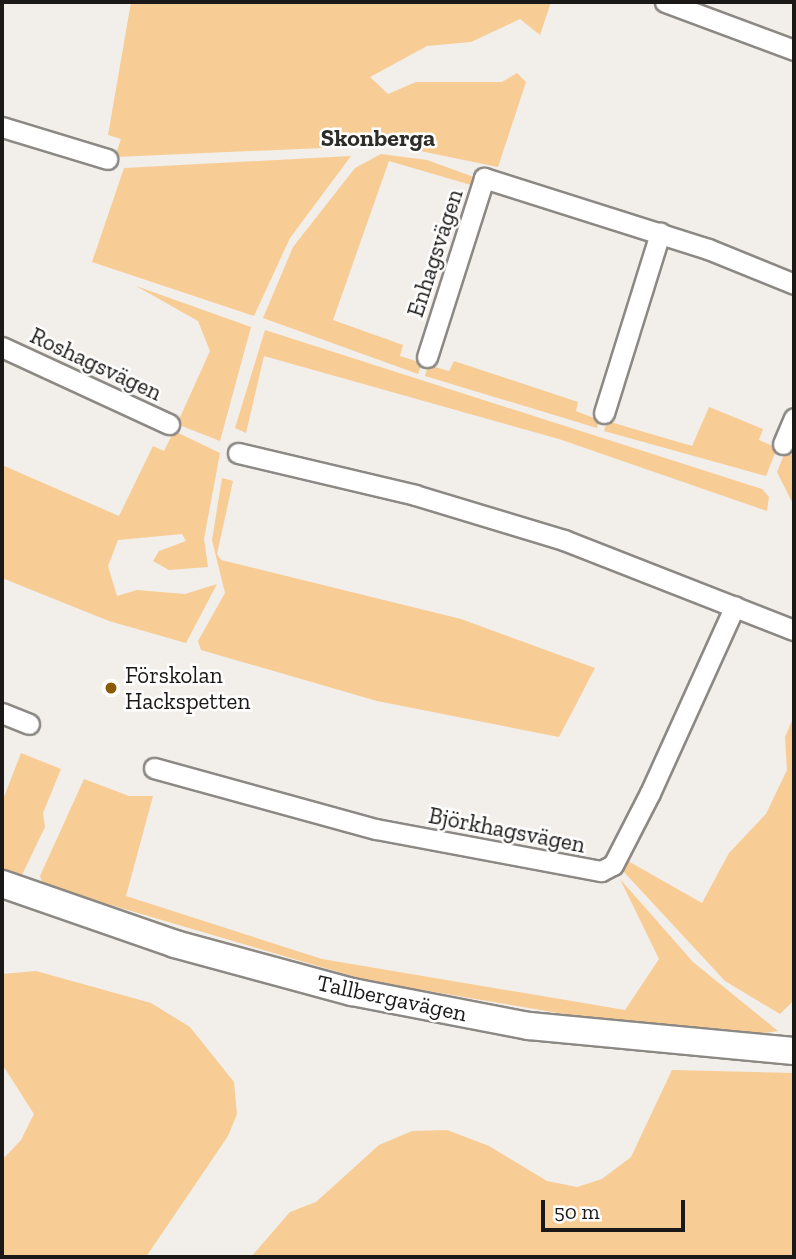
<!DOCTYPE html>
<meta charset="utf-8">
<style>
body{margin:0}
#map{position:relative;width:796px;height:1259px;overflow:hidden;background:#f2eeea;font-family:"Zilla Slab",serif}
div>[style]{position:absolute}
.green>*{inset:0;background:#f8cc95}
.roads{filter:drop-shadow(2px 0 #8c8985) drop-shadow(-2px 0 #8c8985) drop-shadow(0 2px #8c8985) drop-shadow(0 -2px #8c8985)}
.street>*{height:19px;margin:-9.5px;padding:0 9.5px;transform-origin:9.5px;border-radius:9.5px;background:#fff}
.secondary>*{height:26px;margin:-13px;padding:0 13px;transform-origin:13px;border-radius:13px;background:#fff}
.dots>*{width:19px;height:19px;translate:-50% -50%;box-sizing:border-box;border:4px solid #fff;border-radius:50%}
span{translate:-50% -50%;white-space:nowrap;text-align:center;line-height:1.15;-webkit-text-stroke:5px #fff;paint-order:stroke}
.street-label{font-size:23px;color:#1b1918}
.poi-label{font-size:23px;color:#1b1918}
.left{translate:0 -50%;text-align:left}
.neighbourhood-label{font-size:24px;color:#2e2c28;font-weight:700}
.frame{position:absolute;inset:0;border:4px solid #1b1918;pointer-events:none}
.scale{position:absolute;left:541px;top:1200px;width:144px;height:32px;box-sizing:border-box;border:4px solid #1b1918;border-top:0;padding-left:9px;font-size:21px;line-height:24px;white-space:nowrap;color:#1b1918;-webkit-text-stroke:5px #fff;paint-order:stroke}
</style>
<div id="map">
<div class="green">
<div style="clip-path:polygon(131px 2px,551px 2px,540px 35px,520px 19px,471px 42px,427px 46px,370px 77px,388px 94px,416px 82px,502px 82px,517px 73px,526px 82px,498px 167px,391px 145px,115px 157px,121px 139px,108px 135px)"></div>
<div style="clip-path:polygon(381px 154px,427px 160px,474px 177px,471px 185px,389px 161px,333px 320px,403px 345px,400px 356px,422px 363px,418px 374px,263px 318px,293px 247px,355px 168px)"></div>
<div style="clip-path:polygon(351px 156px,290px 238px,254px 316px,92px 262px,124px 168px)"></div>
<div style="clip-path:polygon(136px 286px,251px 327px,220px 441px,177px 424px,210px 351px,198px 321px)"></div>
<div style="clip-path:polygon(265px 330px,762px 489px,769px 497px,767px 511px,559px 439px,264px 356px,246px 433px,235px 428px)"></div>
<div style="clip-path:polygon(454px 361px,578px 402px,576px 411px,599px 420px,597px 428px,425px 376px,428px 365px,449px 371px)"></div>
<div style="clip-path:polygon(709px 407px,763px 429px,759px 440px,777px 448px,766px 476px,604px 431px,607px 421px,692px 446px)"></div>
<div style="clip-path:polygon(174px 431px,220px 453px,204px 539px,208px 567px,169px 570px,153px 561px,159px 551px,186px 541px,182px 534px,118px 540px,108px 566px,117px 596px,137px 590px,185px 594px,217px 584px,186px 643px,109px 621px,2px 578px,2px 465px,119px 516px,153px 446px,164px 451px)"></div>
<div style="clip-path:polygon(785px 452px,794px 456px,794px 506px,777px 472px)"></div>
<div style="clip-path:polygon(222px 478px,233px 481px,217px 554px,221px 560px,461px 619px,595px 668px,559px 737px,377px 701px,201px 650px,198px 641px,225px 593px,212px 540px)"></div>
<div style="clip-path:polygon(794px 716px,794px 1000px,780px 1014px,725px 981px,623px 871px,628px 861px,702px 903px,729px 853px,766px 814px,787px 770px,785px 737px)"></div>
<div style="clip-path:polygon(21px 753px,61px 769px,43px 813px,45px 827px,21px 877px,2px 869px,2px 802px)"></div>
<div style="clip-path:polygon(84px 779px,129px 796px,153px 796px,126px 896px,322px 959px,625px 1010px,659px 959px,620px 879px,693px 962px,778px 1031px,750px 1035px,606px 1021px,369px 981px,43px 885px,40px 876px)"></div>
<div style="clip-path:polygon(36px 971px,151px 1003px,190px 1027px,234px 1082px,237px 1114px,228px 1136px,146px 1257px,2px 1257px,2px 1160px,21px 1140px,34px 1114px,2px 1064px,2px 974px)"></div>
<div style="clip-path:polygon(672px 1070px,794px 1073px,794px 1257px,251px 1257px,290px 1212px,316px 1202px,379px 1145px,412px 1131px,447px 1130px,489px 1146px,547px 1181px,577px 1187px,602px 1179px,631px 1157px)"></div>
</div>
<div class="roads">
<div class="street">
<div style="left:665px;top:2px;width:138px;rotate:20.4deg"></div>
<div style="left:2px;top:127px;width:110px;rotate:16.9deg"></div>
<div style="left:2px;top:347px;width:184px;rotate:24.8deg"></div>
<div style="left:427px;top:357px;width:188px;rotate:-72.3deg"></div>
<div style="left:484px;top:178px;width:235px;rotate:17.6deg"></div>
<div style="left:708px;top:249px;width:93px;rotate:22.1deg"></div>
<div style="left:604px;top:413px;width:189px;rotate:-72.7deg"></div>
<div style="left:783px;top:444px;width:28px;rotate:-67deg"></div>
<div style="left:238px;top:453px;width:182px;rotate:13.3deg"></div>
<div style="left:415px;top:495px;width:156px;rotate:16.8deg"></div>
<div style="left:564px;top:540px;width:247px;rotate:21.4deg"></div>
<div style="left:2px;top:713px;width:29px;rotate:22deg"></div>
<div style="left:154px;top:768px;width:230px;rotate:15.4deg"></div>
<div style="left:376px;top:829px;width:229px;rotate:10.6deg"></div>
<div style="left:601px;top:871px;width:13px;rotate:-27deg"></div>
<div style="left:613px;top:865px;width:81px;rotate:-62.8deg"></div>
<div style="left:650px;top:793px;width:205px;rotate:-65.6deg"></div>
</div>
<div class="secondary">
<div style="left:2px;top:884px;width:183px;rotate:19.1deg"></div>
<div style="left:175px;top:944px;width:183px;rotate:15.2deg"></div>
<div style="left:352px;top:992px;width:180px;rotate:10.9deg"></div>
<div style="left:529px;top:1026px;width:266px;rotate:5.4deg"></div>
</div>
</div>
<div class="dots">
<div style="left:111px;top:688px;background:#8b5b03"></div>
</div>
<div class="street-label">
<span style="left:435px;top:253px;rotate:-72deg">Enhagsvägen</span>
<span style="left:96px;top:364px;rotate:25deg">Roshagsvägen</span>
<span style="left:507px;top:830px;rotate:11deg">Björkhagsvägen</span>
<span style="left:392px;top:998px;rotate:12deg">Tallbergavägen</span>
</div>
<div class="poi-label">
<span class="left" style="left:125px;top:688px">Förskolan<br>Hackspetten</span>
</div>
<div class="neighbourhood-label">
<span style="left:378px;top:138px">Skonberga</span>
</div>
<div class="frame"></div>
<div class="scale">50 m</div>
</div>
